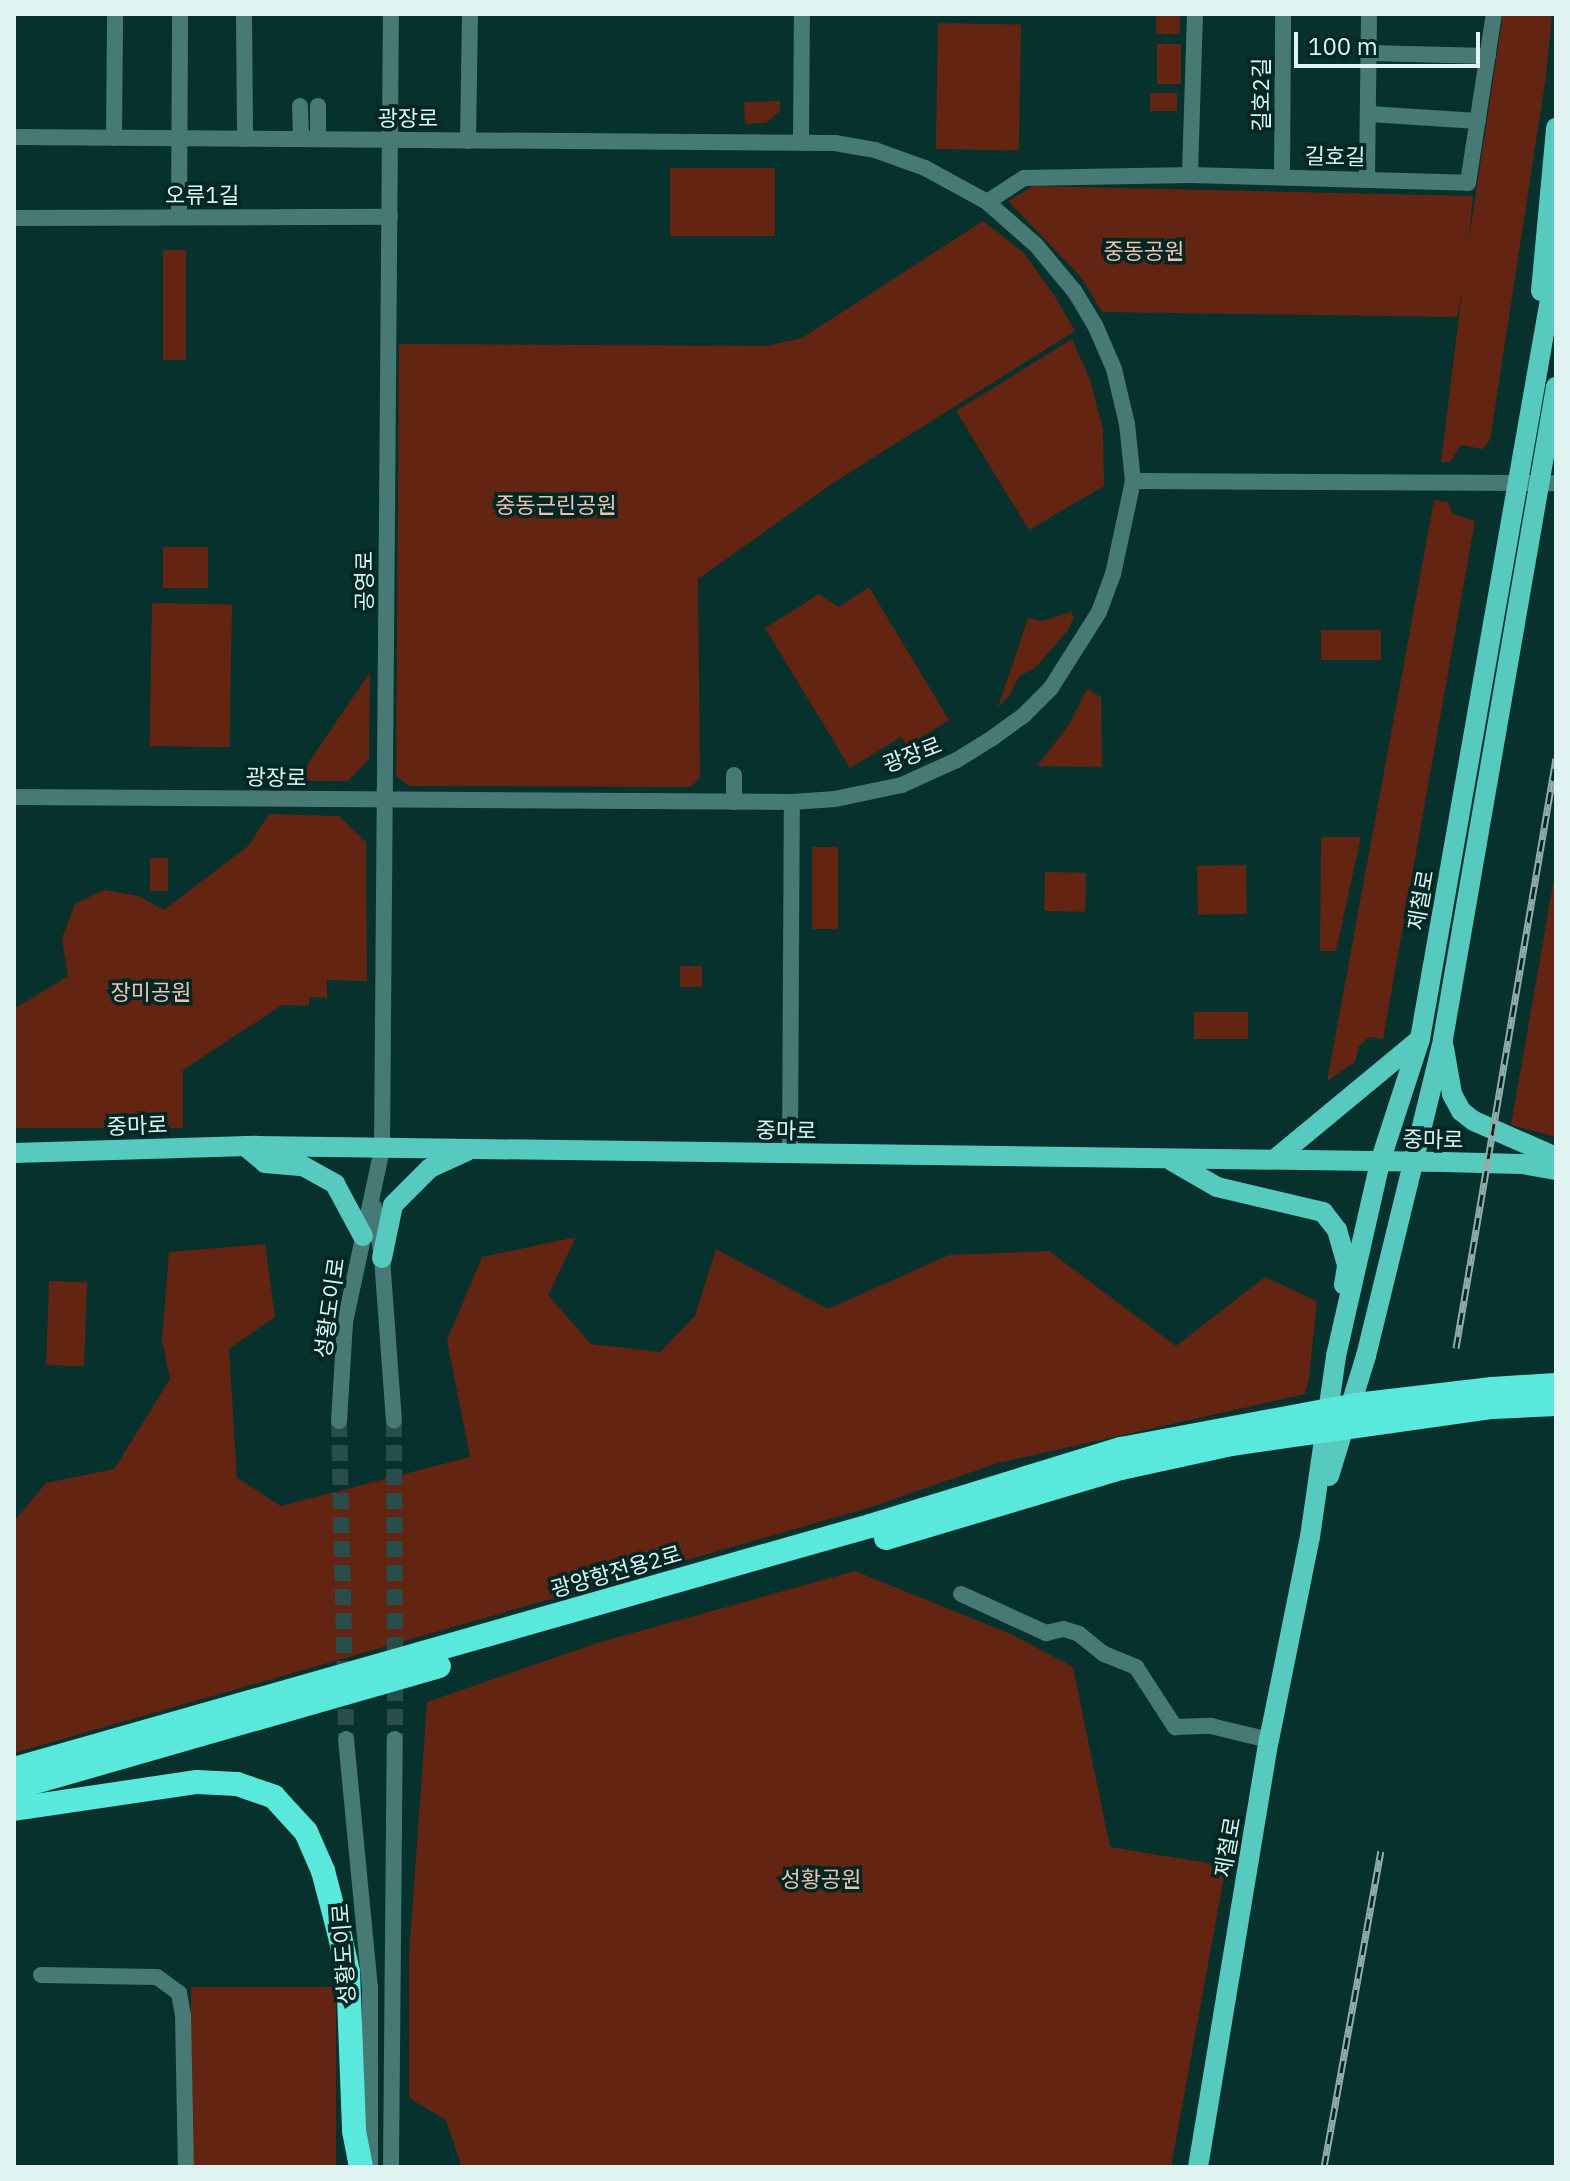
<!DOCTYPE html>
<meta charset="utf-8">
<style>
body{margin:0}
#map{position:relative;width:1570px;height:2181px;overflow:hidden;background:#07312d;font-family:"IBM Plex Sans","Noto Sans KR",sans-serif}
div>[style]{position:absolute}
.green>*{inset:0;background:#632411;transform-origin:0 0}
.minor-tunnel>*{height:16px;margin-top:-8px;transform-origin:0;background:repeating-linear-gradient(90deg,#274e4a 0 16px,transparent 0 24px)}
.minor>*{height:16px;margin:-8px;padding:0 8px;transform-origin:8px;border-radius:8px;background:#477a74}
.major>*{height:20px;margin:-10px;padding:0 10px;transform-origin:10px;border-radius:10px;background:#56cabf}
.highway>*{height:24px;margin:-12px;padding:0 12px;transform-origin:12px;border-radius:12px;background:#59e9dc}
.rail>*{height:7px;margin-top:-3.5px;transform-origin:0;background:repeating-linear-gradient(90deg,#002723 0 12px,#91adaa 0 24px);box-sizing:border-box;border-block:2px solid #91adaa}
span{translate:-50% -50%;white-space:nowrap;text-align:center;line-height:1.15;-webkit-text-stroke:7px #002723;paint-order:stroke}
.street-label{font-size:22px;color:#dff4f1}
.park-label{font-size:22px;color:#f2c0b1}
.frame{position:absolute;inset:0;border:16px solid #dff4f1;pointer-events:none}
.scale{position:absolute;left:1294px;top:32px;width:186px;height:36px;box-sizing:border-box;border:4px solid #dff4f1;border-top:0;padding-left:10px;font-size:24px;line-height:28px;white-space:nowrap;color:#dff4f1;-webkit-text-stroke:6px #002723;paint-order:stroke}
</style>
<div id="map">
<div class="green">
<div style="left:1156px;top:14px;width:24px;height:20px"></div>
<div style="clip-path:polygon(1503px 14px,1552px 14px,1546px 76px,1490px 440px,1483px 449px,1461px 445px,1450px 462px,1441px 462px,1462px 292px,1457px 317px,1102px 312px,1081px 277px,1008px 201px,1033px 186px,1473px 196px,1468px 245px)"></div>
<div style="left:938px;top:23px;width:83px;height:126px;rotate:1deg"></div>
<div style="left:1157px;top:44px;width:24px;height:40px"></div>
<div style="left:1177px;top:93px;width:18px;height:27px;rotate:90deg"></div>
<div style="clip-path:polygon(780px 101px,780px 111px,766px 123px,745px 124px,744px 102px)"></div>
<div style="left:670px;top:168px;width:105px;height:68px"></div>
<div style="clip-path:polygon(983px 221px,1024px 253px,1056px 298px,1075px 331px,836px 481px,698px 579px,700px 778px,690px 787px,409px 786px,396px 776px,399px 344px,766px 346px,802px 338px)"></div>
<div style="left:163px;top:250px;width:23px;height:110px"></div>
<div style="clip-path:polygon(1072px 339px,1090px 380px,1103px 429px,1104px 486px,1029px 530px,956px 411px)"></div>
<div style="clip-path:polygon(1434px 500px,1448px 502px,1453px 514px,1475px 521px,1383px 1039px,1369px 1037px,1359px 1046px,1355px 1062px,1327px 1081px)"></div>
<div style="left:163px;top:547px;width:45px;height:41px"></div>
<div style="clip-path:polygon(869px 587px,949px 720px,907px 746px,901px 737px,850px 768px,765px 628px,819px 594px,839px 607px)"></div>
<div style="left:152px;top:603px;width:80px;height:143px;rotate:1deg"></div>
<div style="clip-path:polygon(1071px 612px,1074px 617px,1068px 630px,1035px 668px,1019px 676px,1009px 696px,998px 707px,1028px 618px,1042px 621px)"></div>
<div style="left:1381px;top:630px;width:30px;height:60px;rotate:90deg"></div>
<div style="clip-path:polygon(370px 672px,369px 759px,348px 781px,296px 781px)"></div>
<div style="clip-path:polygon(1087px 689px,1101px 697px,1102px 767px,1037px 766px,1068px 726px)"></div>
<div style="clip-path:polygon(269px 814px,339px 816px,366px 842px,367px 981px,327px 980px,327px 998px,309px 997px,309px 1006px,282px 1005px,183px 1070px,183px 1128px,14px 1128px,14px 1009px,68px 976px,62px 938px,75px 904px,104px 890px,139px 896px,164px 910px,248px 846px)"></div>
<div style="clip-path:polygon(1321px 837px,1361px 837px,1336px 951px,1320px 951px)"></div>
<div style="left:812px;top:847px;width:26px;height:82px"></div>
<div style="left:150px;top:858px;width:18px;height:33px"></div>
<div style="left:1246px;top:865px;width:49px;height:49px;rotate:89deg"></div>
<div style="clip-path:polygon(1556px 867px,1556px 1137px,1511px 1125px)"></div>
<div style="left:1045px;top:872px;width:41px;height:39px;rotate:1deg"></div>
<div style="left:680px;top:966px;width:22px;height:21px"></div>
<div style="left:1194px;top:1012px;width:54px;height:27px"></div>
<div style="clip-path:polygon(576px 1237px,548px 1295px,591px 1344px,660px 1352px,695px 1316px,716px 1249px,828px 1309px,949px 1255px,1049px 1251px,1176px 1346px,1265px 1277px,1317px 1301px,1309px 1378px,1305px 1394px,998px 1463px,868px 1508px,14px 1753px,14px 1521px,46px 1483px,114px 1469px,170px 1379px,162px 1340px,169px 1252px,265px 1244px,275px 1317px,229px 1349px,237px 1478px,281px 1506px,470px 1457px,447px 1340px,482px 1257px)"></div>
<div style="left:49px;top:1281px;width:38px;height:84px;rotate:2deg"></div>
<div style="clip-path:polygon(855px 1571px,1011px 1634px,1073px 1667px,1110px 1847px,1226px 1866px,1171px 2167px,462px 2167px,446px 2120px,409px 2098px,409px 1956px,427px 1702px,597px 1643px)"></div>
<div style="left:191px;top:1987px;width:145px;height:180px"></div>
</div>
<div class="minor-tunnel">
<div style="left:339px;top:1421px;width:318px;rotate:88.7deg"></div>
<div style="left:394px;top:1421px;width:318px;rotate:89.8deg"></div>
</div>
<div class="minor">
<div style="left:244px;top:14px;width:125px;rotate:89.5deg"></div>
<div style="left:1195px;top:14px;width:161px;rotate:91.8deg"></div>
<div style="left:1190px;top:175px;width:278px;rotate:1.6deg"></div>
<div style="left:1468px;top:183px;width:171px;rotate:-81.3deg"></div>
<div style="left:1369px;top:53px;width:119px;rotate:1.4deg"></div>
<div style="left:300px;top:106px;width:33px;rotate:88deg"></div>
<div style="left:318px;top:106px;width:33px;rotate:90deg"></div>
<div style="left:1369px;top:114px;width:109px;rotate:3.7deg"></div>
<div style="left:14px;top:137px;width:821px;rotate:0.42deg"></div>
<div style="left:835px;top:143px;width:41px;rotate:9.9deg"></div>
<div style="left:875px;top:150px;width:53px;rotate:19.8deg"></div>
<div style="left:925px;top:168px;width:71px;rotate:28.7deg"></div>
<div style="left:987px;top:202px;width:65px;rotate:41.3deg"></div>
<div style="left:1036px;top:245px;width:61px;rotate:50.3deg"></div>
<div style="left:1075px;top:292px;width:39px;rotate:59deg"></div>
<div style="left:1095px;top:325px;width:48px;rotate:66.6deg"></div>
<div style="left:1114px;top:369px;width:57px;rotate:76.7deg"></div>
<div style="left:1127px;top:424px;width:57px;rotate:84deg"></div>
<div style="left:1133px;top:481px;width:95px;rotate:102.1deg"></div>
<div style="left:1113px;top:574px;width:40px;rotate:110.2deg"></div>
<div style="left:1099px;top:612px;width:90px;rotate:122.3deg"></div>
<div style="left:1051px;top:688px;width:38px;rotate:135deg"></div>
<div style="left:1024px;top:715px;width:37px;rotate:144deg"></div>
<div style="left:994px;top:737px;width:44px;rotate:148.1deg"></div>
<div style="left:957px;top:760px;width:60px;rotate:155.6deg"></div>
<div style="left:902px;top:785px;width:68px;rotate:168.2deg"></div>
<div style="left:835px;top:799px;width:43px;rotate:176deg"></div>
<div style="left:792px;top:802px;width:778px;rotate:-179.63deg"></div>
<div style="left:114px;top:138px;width:124px;rotate:-89.5deg"></div>
<div style="left:468px;top:141px;width:127px;rotate:-89.1deg"></div>
<div style="left:801px;top:143px;width:129px;rotate:-89.6deg"></div>
<div style="left:1282px;top:176px;width:162px;rotate:-89.6deg"></div>
<div style="left:1367px;top:178px;width:164px;rotate:-89.3deg"></div>
<div style="left:987px;top:202px;width:44px;rotate:-33deg"></div>
<div style="left:1024px;top:178px;width:166px;rotate:-1deg"></div>
<div style="left:179px;top:217px;width:203px;rotate:-89.7deg"></div>
<div style="left:14px;top:218px;width:376px;rotate:-0.2deg"></div>
<div style="left:1133px;top:481px;width:423px;rotate:0.3deg"></div>
<div style="left:734px;top:802px;width:27px;rotate:-90deg"></div>
<div style="left:790px;top:1154px;width:352px;rotate:-89.7deg"></div>
<div style="left:374px;top:1207px;width:52px;rotate:81.1deg"></div>
<div style="left:382px;top:1258px;width:163px;rotate:85.8deg"></div>
<div style="left:339px;top:1421px;width:99px;rotate:-86.5deg"></div>
<div style="left:345px;top:1322px;width:177px;rotate:-77.9deg"></div>
<div style="left:382px;top:1149px;width:1135px;rotate:-89.55deg"></div>
<div style="left:961px;top:1594px;width:94px;rotate:24.6deg"></div>
<div style="left:1046px;top:1633px;width:18px;rotate:-13deg"></div>
<div style="left:1064px;top:1629px;width:16px;rotate:18deg"></div>
<div style="left:1079px;top:1634px;width:32px;rotate:39deg"></div>
<div style="left:1104px;top:1654px;width:35px;rotate:22deg"></div>
<div style="left:1136px;top:1667px;width:72px;rotate:57deg"></div>
<div style="left:1175px;top:1727px;width:36px;rotate:-2deg"></div>
<div style="left:1211px;top:1726px;width:60px;rotate:13.6deg"></div>
<div style="left:346px;top:1739px;width:249px;rotate:84.5deg"></div>
<div style="left:370px;top:1987px;width:180px;rotate:90deg"></div>
<div style="left:41px;top:1975px;width:116px;rotate:1deg"></div>
<div style="left:157px;top:1977px;width:27px;rotate:36deg"></div>
<div style="left:179px;top:1993px;width:22px;rotate:80deg"></div>
<div style="left:183px;top:2015px;width:152px;rotate:88.9deg"></div>
<div style="left:391px;top:2167px;width:428px;rotate:-89.5deg"></div>
</div>
<div class="major">
<div style="left:1541px;top:291px;width:164px;rotate:-84.7deg"></div>
<div style="left:1444px;top:1048px;width:47px;rotate:80.1deg"></div>
<div style="left:1452px;top:1094px;width:19px;rotate:62deg"></div>
<div style="left:1461px;top:1111px;width:16px;rotate:38deg"></div>
<div style="left:1474px;top:1121px;width:90px;rotate:23.7deg"></div>
<div style="left:245px;top:1146px;width:26px;rotate:40deg"></div>
<div style="left:265px;top:1163px;width:38px;rotate:5deg"></div>
<div style="left:303px;top:1166px;width:37px;rotate:29deg"></div>
<div style="left:335px;top:1184px;width:59px;rotate:61.7deg"></div>
<div style="left:14px;top:1153px;width:243px;rotate:-1.7deg"></div>
<div style="left:257px;top:1146px;width:1186px;rotate:0.77deg"></div>
<div style="left:1443px;top:1162px;width:79px;rotate:1.5deg"></div>
<div style="left:1522px;top:1164px;width:35px;rotate:10deg"></div>
<div style="left:1275px;top:1159px;width:188px;rotate:-39.6deg"></div>
<div style="left:1172px;top:1161px;width:52px;rotate:30deg"></div>
<div style="left:1217px;top:1187px;width:109px;rotate:13.3deg"></div>
<div style="left:1323px;top:1212px;width:23px;rotate:52deg"></div>
<div style="left:1337px;top:1230px;width:37px;rotate:74deg"></div>
<div style="left:1347px;top:1266px;width:19px;rotate:99deg"></div>
<div style="left:382px;top:1258px;width:54px;rotate:-78.3deg"></div>
<div style="left:393px;top:1205px;width:52px;rotate:-45deg"></div>
<div style="left:430px;top:1168px;width:41px;rotate:-24.7deg"></div>
<div style="left:1329px;top:1476px;width:126px;rotate:-72.9deg"></div>
<div style="left:1366px;top:1356px;width:326px;rotate:-76.3deg"></div>
<div style="left:1443px;top:1039px;width:662px;rotate:-80.17deg"></div>
<div style="left:1198px;top:2167px;width:433px;rotate:-80.6deg"></div>
<div style="left:1269px;top:1740px;width:207px;rotate:-78.6deg"></div>
<div style="left:1310px;top:1537px;width:183px;rotate:-81.8deg"></div>
<div style="left:1336px;top:1356px;width:199px;rotate:-77.2deg"></div>
<div style="left:1380px;top:1162px;width:129px;rotate:-72deg"></div>
<div style="left:1420px;top:1039px;width:786px;rotate:-80.03deg"></div>
</div>
<div class="highway">
<div style="left:886px;top:1538px;width:245px;rotate:-16.6deg"></div>
<div style="left:1121px;top:1468px;width:113px;rotate:-12.3deg"></div>
<div style="left:1231px;top:1444px;width:264px;rotate:-8.1deg"></div>
<div style="left:1492px;top:1407px;width:64px;rotate:-2.7deg"></div>
<div style="left:14px;top:1769px;width:890px;rotate:-15.85deg"></div>
<div style="left:870px;top:1526px;width:263px;rotate:-17.1deg"></div>
<div style="left:1121px;top:1449px;width:239px;rotate:-10.6deg"></div>
<div style="left:1356px;top:1405px;width:137px;rotate:-6.7deg"></div>
<div style="left:1492px;top:1389px;width:64px;rotate:-3.6deg"></div>
<div style="left:14px;top:1788px;width:442px;rotate:-16deg"></div>
<div style="left:14px;top:1809px;width:185px;rotate:-8.4deg"></div>
<div style="left:197px;top:1782px;width:40px;rotate:2.9deg"></div>
<div style="left:237px;top:1784px;width:39px;rotate:19deg"></div>
<div style="left:274px;top:1797px;width:47px;rotate:47.6deg"></div>
<div style="left:306px;top:1832px;width:43px;rotate:66.4deg"></div>
<div style="left:323px;top:1871px;width:63px;rotate:75.3deg"></div>
<div style="left:339px;top:1932px;width:41px;rotate:77.3deg"></div>
<div style="left:348px;top:1972px;width:159px;rotate:87.8deg"></div>
<div style="left:354px;top:2131px;width:37px;rotate:79deg"></div>
</div>
<div class="rail">
<div style="left:1456px;top:1348px;width:598px;rotate:-80.38deg"></div>
<div style="left:1324px;top:2167px;width:321px;rotate:-79.8deg"></div>
</div>
<div class="street-label">
<span style="left:1261px;top:95px;rotate:-90deg">길호2길</span>
<span style="left:408px;top:118px">광장로</span>
<span style="left:1335px;top:156px;rotate:1deg">길호길</span>
<span style="left:202px;top:195px">오류1길</span>
<span style="left:364px;top:581px;rotate:-90deg">공영로</span>
<span style="left:912px;top:754px;rotate:-21deg">광장로</span>
<span style="left:276px;top:777px;rotate:1deg">광장로</span>
<span style="left:1420px;top:900px;rotate:-80deg">제철로</span>
<span style="left:137px;top:1125px;rotate:-2deg">중마로</span>
<span style="left:786px;top:1130px;rotate:1deg">중마로</span>
<span style="left:1433px;top:1139px;rotate:1deg">중마로</span>
<span style="left:329px;top:1308px;rotate:-82deg">성황도이로</span>
<span style="left:616px;top:1571px;rotate:-16deg">광양항전용2로</span>
<span style="left:1227px;top:1847px;rotate:-80deg">제철로</span>
<span style="left:343px;top:1954px;rotate:-94deg">성황도이로</span>
</div>
<div class="park-label">
<span style="left:1144px;top:251px">중동공원</span>
<span style="left:556px;top:505px">중동근린공원</span>
<span style="left:151px;top:992px">장미공원</span>
<span style="left:821px;top:1879px">성황공원</span>
</div>
<div class="frame"></div>
<div class="scale">100 m</div>
</div>
